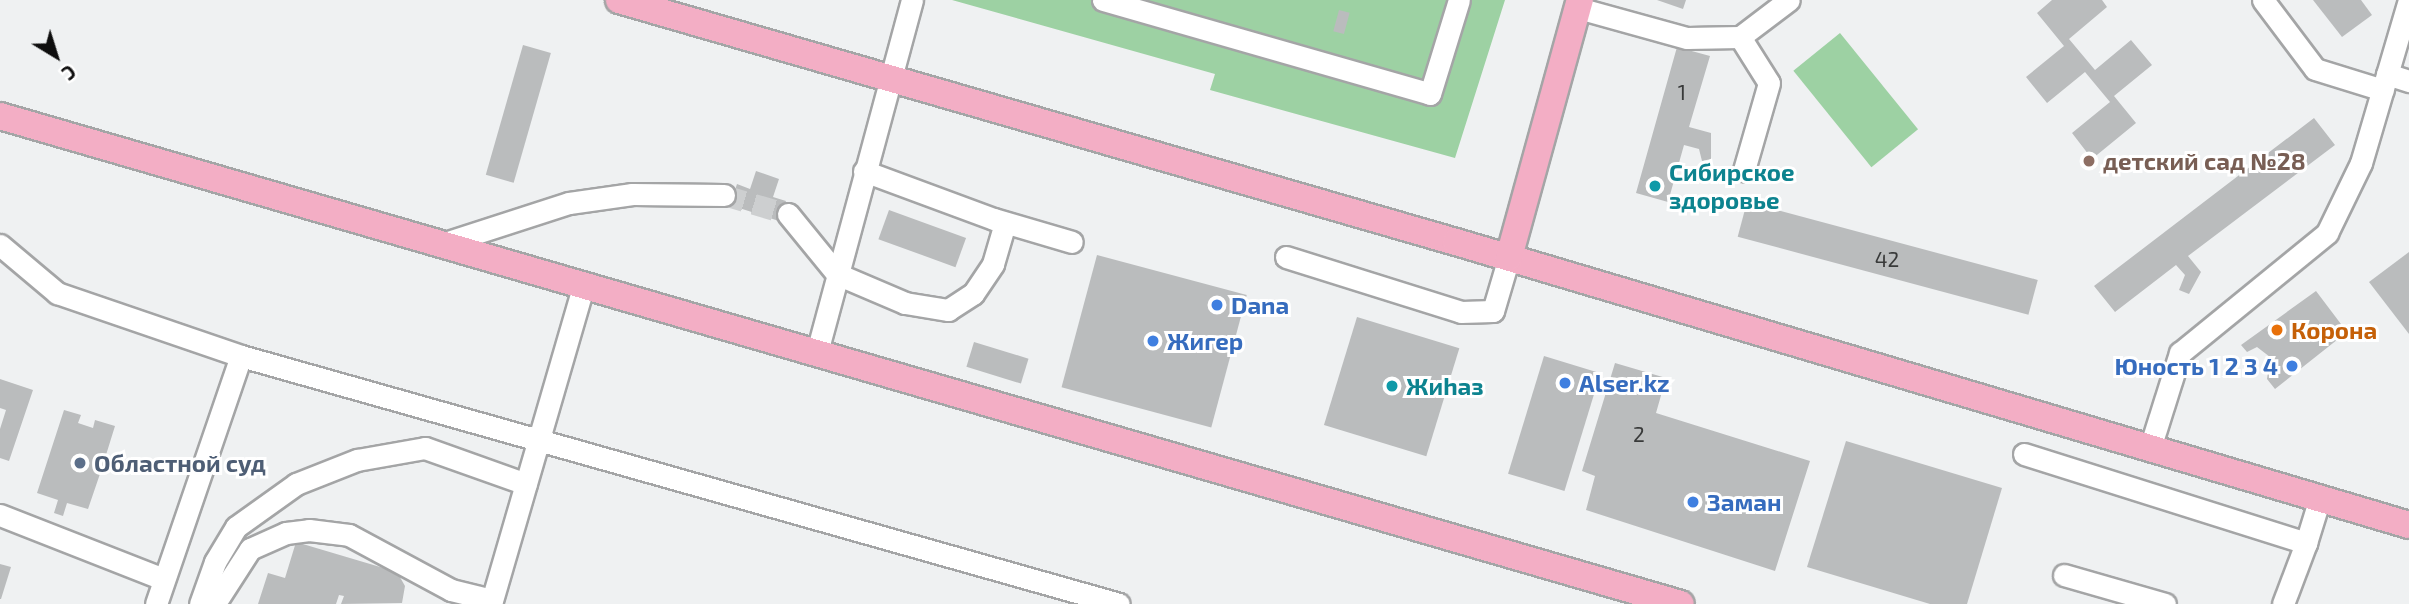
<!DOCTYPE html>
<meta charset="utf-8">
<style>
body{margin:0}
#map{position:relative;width:2409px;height:604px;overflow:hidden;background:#eff1f2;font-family:"Exo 2",sans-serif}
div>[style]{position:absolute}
.green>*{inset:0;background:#9dd1a3;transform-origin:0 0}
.building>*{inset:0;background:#babcbd;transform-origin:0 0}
.minor-tunnel>*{height:21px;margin-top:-10.5px;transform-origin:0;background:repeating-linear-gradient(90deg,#cdcfd0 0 21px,transparent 0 31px)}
.roads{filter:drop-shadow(2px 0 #a4a5a6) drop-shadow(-2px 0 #a4a5a6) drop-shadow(0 2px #a4a5a6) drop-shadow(0 -2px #a4a5a6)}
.minor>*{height:21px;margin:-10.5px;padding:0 10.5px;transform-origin:10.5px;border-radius:10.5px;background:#fff}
.major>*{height:26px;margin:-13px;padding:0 13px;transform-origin:13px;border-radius:13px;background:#f3aec5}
.dots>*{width:19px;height:19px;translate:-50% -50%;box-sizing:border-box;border:4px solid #fff;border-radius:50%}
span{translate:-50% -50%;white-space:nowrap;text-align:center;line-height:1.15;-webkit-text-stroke:6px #fff;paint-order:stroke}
.number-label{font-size:21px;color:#393a3a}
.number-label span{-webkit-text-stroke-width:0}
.education-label{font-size:24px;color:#785e54;font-weight:700}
.left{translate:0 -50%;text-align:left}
.culture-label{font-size:24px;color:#0d838f;font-weight:700}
.shop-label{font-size:24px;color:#366cbe;font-weight:700}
.right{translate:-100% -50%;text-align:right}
.food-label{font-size:24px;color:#c56008;font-weight:700}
.service-label{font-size:24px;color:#4e5e75;font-weight:700}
.north{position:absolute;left:21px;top:21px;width:70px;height:70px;-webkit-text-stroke:5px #fff;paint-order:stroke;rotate:142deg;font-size:19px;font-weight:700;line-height:28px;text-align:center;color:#0e0e0e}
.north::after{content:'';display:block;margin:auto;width:24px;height:32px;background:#0e0e0e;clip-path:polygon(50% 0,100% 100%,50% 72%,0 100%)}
</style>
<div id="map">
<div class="green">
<div style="clip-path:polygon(952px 0,1505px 0,1455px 158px,1210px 90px,1215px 74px)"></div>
<div style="left:1840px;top:33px;width:124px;height:60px;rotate:51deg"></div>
</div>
<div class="building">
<div style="clip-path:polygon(1657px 0,1686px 0,1683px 9px)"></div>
<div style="clip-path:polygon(2052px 0,2102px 0,2107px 7px,2069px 39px,2095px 70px,2131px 40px,2152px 65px,2114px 96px,2136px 123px,2092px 159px,2072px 133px,2110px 102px,2085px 72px,2047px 103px,2026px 77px,2064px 46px,2037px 13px)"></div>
<div style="clip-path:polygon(2313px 0,2361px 0,2372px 15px,2342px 37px)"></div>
<div style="left:1339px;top:10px;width:11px;height:22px;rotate:15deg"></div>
<div style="left:523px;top:45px;width:29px;height:135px;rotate:16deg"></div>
<div style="clip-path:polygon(1677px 47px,1710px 56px,1689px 127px,1711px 133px,1711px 159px,1702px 161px,1699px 149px,1684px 145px,1668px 202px,1636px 193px)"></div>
<div style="clip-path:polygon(2314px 118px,2335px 145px,2188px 256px,2201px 272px,2189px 294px,2179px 290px,2185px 275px,2176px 265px,2115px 312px,2094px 286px)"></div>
<div style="clip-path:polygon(756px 171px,779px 179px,773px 197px,786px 201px,779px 221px,730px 205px,737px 184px,750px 189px)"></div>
<div style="left:1747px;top:202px;width:301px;height:36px;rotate:15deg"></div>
<div style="left:889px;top:210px;width:82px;height:31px;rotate:20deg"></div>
<div style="clip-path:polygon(2409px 252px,2409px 334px,2369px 282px)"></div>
<div style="left:1097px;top:255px;width:155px;height:137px;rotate:15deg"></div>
<div style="clip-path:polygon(2316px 291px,2347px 332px,2275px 389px,2267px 379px,2270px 357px,2257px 347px,2247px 352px,2241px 345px)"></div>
<div style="left:1357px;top:317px;width:107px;height:113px;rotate:17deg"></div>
<div style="left:974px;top:342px;width:57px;height:26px;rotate:17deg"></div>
<div style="left:1544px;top:356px;width:59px;height:123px;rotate:17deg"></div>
<div style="clip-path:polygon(1615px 363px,1666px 378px,1656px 413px,1810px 461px,1775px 571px,1586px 510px,1595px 476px,1582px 471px)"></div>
<div style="clip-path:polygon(0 379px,33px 390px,9px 461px,0 458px,0 429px,6px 410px,0 408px)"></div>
<div style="clip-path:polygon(64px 410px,81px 415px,78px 423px,93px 428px,95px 420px,115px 426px,106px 455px,116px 458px,111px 471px,102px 468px,88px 509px,67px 503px,63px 516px,54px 513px,58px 500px,37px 493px)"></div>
<div style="clip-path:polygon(1846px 441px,2002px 488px,1967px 604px,1930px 604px,1807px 567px)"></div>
<div style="clip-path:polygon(296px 542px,397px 572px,405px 586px,402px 603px,341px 604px,344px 596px,339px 595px,336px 604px,258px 604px,268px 573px,285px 578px)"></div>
<div style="clip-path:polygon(0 564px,11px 567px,1px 599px,0 599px)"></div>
</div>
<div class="minor-tunnel">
<div style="left:724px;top:195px;width:67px;rotate:16.5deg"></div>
</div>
<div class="roads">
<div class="minor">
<div style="left:1103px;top:0;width:340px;rotate:16deg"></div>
<div style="left:1430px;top:94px;width:98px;rotate:-72.9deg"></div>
<div style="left:2263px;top:0;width:86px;rotate:53deg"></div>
<div style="left:2315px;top:69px;width:71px;rotate:17.2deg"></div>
<div style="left:1578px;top:8px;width:113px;rotate:15.4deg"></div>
<div style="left:1687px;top:38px;width:53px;rotate:-1.1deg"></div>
<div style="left:1740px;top:37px;width:54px;rotate:57.8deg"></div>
<div style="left:1769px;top:83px;width:91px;rotate:106deg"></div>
<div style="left:1740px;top:37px;width:61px;rotate:-37.1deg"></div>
<div style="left:2387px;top:74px;width:23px;rotate:18deg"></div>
<div style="left:864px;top:171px;width:139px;rotate:20.3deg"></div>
<div style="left:994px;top:219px;width:81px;rotate:16.4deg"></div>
<div style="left:788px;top:214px;width:77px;rotate:50.8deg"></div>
<div style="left:837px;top:274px;width:74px;rotate:23.1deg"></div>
<div style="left:905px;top:303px;width:44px;rotate:9.2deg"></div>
<div style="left:948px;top:310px;width:30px;rotate:-33deg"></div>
<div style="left:973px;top:294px;width:36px;rotate:-56deg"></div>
<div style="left:993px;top:264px;width:43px;rotate:-73.7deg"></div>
<div style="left:445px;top:243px;width:130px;rotate:-17.9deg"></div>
<div style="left:569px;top:203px;width:64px;rotate:-8.1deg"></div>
<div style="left:632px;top:194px;width:92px;rotate:0.6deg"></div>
<div style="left:0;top:245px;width:75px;rotate:40.1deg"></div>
<div style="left:57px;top:293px;width:194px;rotate:18.9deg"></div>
<div style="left:241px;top:356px;width:912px;rotate:15.77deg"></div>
<div style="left:1286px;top:257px;width:183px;rotate:17.4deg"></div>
<div style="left:1461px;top:312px;width:32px;rotate:-2deg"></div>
<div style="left:1493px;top:311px;width:56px;rotate:-73.5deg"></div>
<div style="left:817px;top:352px;width:365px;rotate:-74.9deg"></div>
<div style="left:2150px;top:448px;width:100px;rotate:-72.5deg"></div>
<div style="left:2180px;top:353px;width:190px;rotate:-39.2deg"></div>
<div style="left:2327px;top:233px;width:78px;rotate:-64.1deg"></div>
<div style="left:2361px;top:163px;width:170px;rotate:-73.6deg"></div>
<div style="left:2024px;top:454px;width:296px;rotate:17.5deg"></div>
<div style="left:2306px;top:543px;width:44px;rotate:-72.8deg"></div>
<div style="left:0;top:515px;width:175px;rotate:21.4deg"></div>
<div style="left:2064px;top:575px;width:105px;rotate:16deg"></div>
<div style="left:219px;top:597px;width:57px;rotate:-57.1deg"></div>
<div style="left:250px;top:549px;width:39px;rotate:-24deg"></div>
<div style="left:286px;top:533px;width:23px;rotate:-7deg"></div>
<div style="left:309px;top:530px;width:40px;rotate:7.1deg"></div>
<div style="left:349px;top:535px;width:116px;rotate:28.3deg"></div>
<div style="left:451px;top:590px;width:42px;rotate:13.7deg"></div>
<div style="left:156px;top:604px;width:262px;rotate:-71.1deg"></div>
<div style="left:200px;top:604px;width:45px;rotate:-70.3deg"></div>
<div style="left:215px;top:562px;width:41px;rotate:-59deg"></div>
<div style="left:236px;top:527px;width:74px;rotate:-35.6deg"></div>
<div style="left:296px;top:484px;width:66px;rotate:-21.5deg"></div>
<div style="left:357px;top:460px;width:69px;rotate:-10deg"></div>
<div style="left:425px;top:448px;width:107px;rotate:19.6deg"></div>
<div style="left:491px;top:604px;width:333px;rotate:-73.8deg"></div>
<div style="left:2283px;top:604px;width:65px;rotate:-69.3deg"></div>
</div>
<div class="major">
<div style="left:619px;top:0;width:871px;rotate:16.13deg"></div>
<div style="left:1456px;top:242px;width:994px;rotate:16.54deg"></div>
<div style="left:0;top:116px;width:1750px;rotate:16.19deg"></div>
<div style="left:1509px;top:257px;width:267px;rotate:-74.6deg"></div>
</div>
</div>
<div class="dots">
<div style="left:2089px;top:161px;background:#8d6e63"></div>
<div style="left:1655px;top:186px;background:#0f9aa8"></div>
<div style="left:1217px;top:305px;background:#3f7fe0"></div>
<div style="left:2277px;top:330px;background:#e8710a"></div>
<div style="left:1153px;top:341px;background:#3f7fe0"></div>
<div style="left:2292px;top:366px;background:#3f7fe0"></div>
<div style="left:1565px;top:383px;background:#3f7fe0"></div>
<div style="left:1392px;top:386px;background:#0f9aa8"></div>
<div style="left:80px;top:463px;background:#5c6f8a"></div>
<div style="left:1693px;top:502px;background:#3f7fe0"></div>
</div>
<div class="number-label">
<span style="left:1682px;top:92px">1</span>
<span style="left:1887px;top:259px">42</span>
<span style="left:1639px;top:434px">2</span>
</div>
<div class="education-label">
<span class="left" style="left:2103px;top:161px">детский сад №28</span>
</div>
<div class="culture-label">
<span class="left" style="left:1669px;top:186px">Сибирское<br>здоровье</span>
<span class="left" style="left:1406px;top:386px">Жиhаз</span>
</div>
<div class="shop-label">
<span class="left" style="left:1231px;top:305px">Dana</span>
<span class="left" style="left:1167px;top:341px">Жигер</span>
<span class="right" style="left:2278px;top:366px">Юность 1 2 3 4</span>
<span class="left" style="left:1579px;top:383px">Alser.kz</span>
<span class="left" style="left:1707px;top:502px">Заман</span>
</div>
<div class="food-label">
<span class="left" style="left:2291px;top:330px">Корона</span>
</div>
<div class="service-label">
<span class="left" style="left:94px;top:463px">Областной суд</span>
</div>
<div class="north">С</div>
</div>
